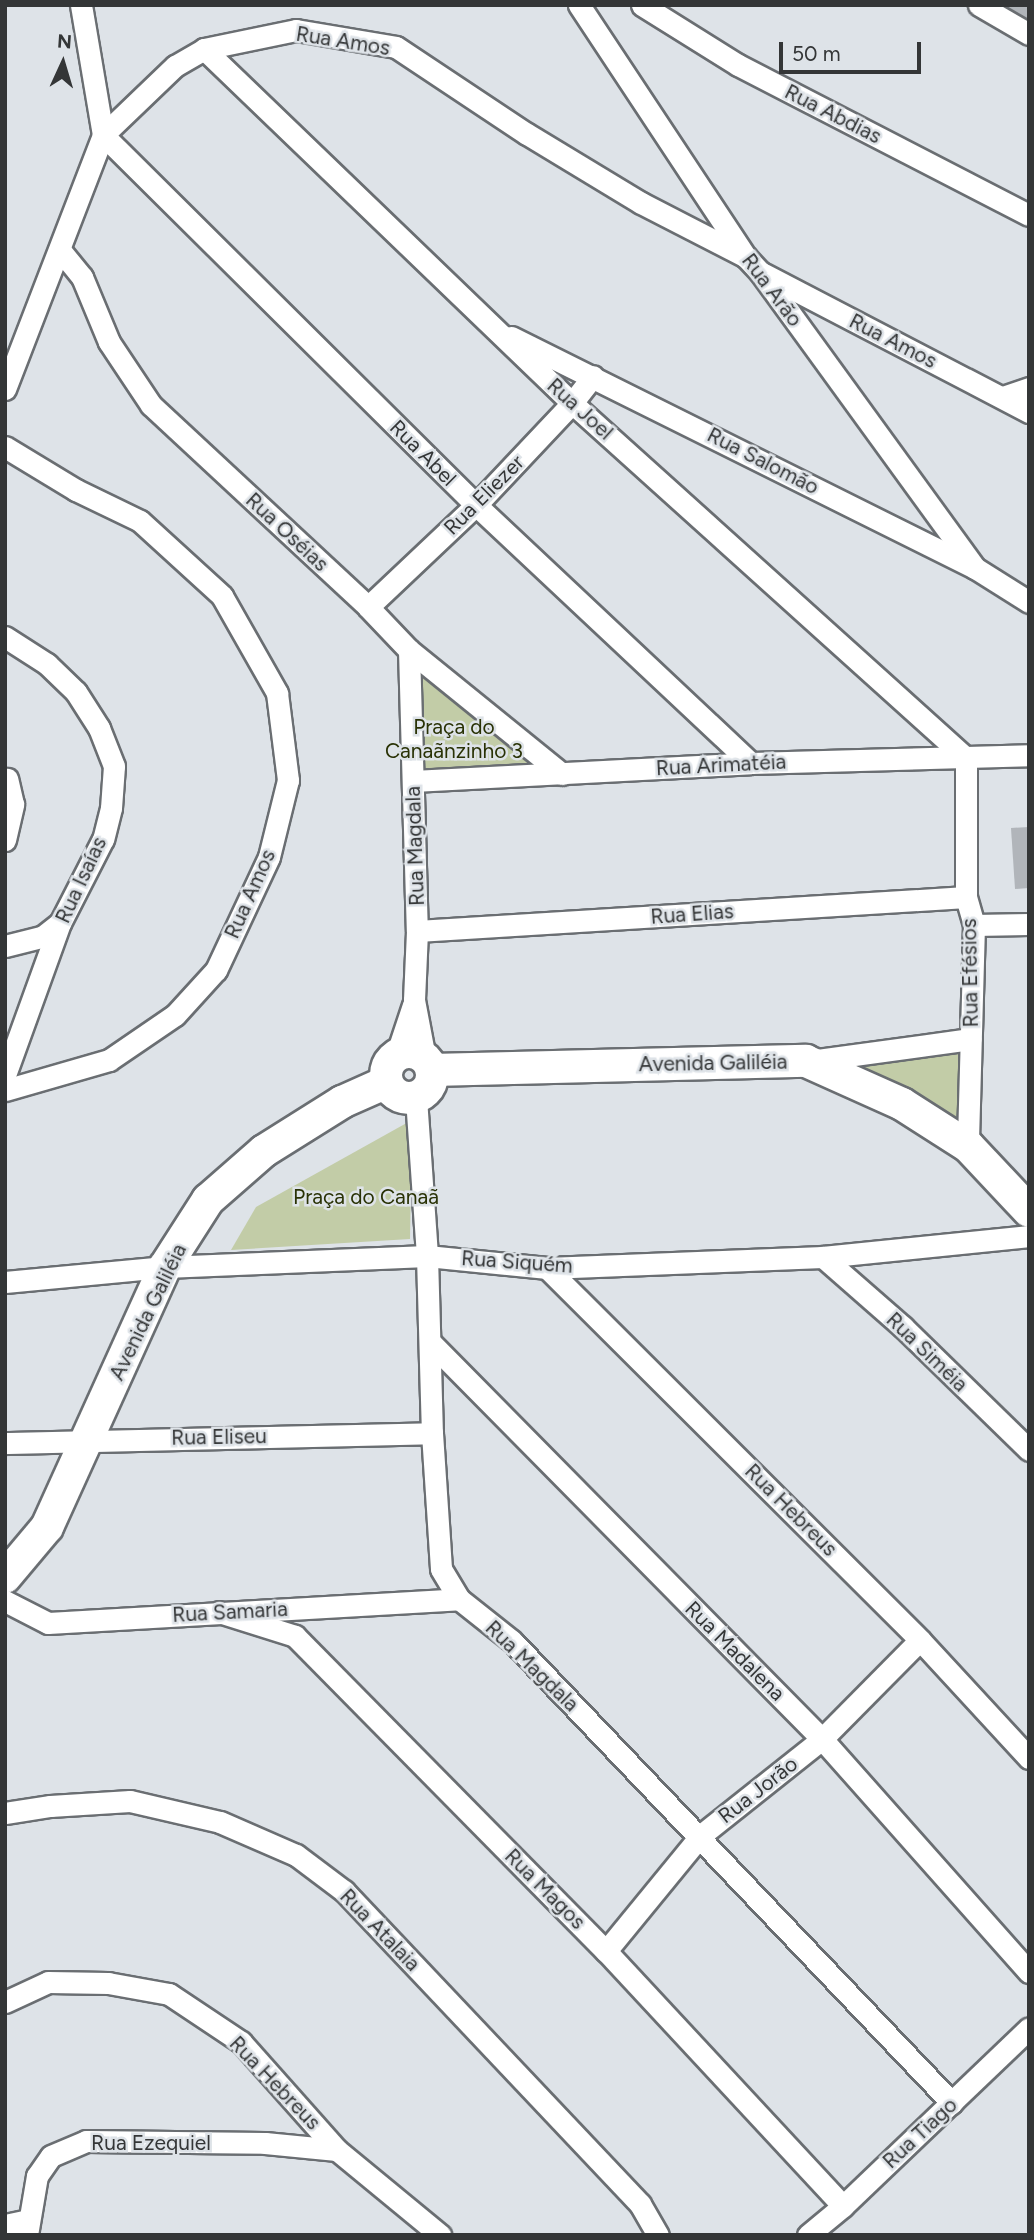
<!DOCTYPE html>
<meta charset="utf-8">
<style>
body{margin:0}
#map{position:relative;width:1034px;height:2240px;overflow:hidden;background:#dee3e8;font-family:Figtree,sans-serif}
div>[style]{position:absolute}
.green>*{inset:0;background:#c2cca7}
.building>*{inset:0;background:#b1b5ba}
.roads{filter:drop-shadow(2px 0 #6a6e72) drop-shadow(-2px 0 #6a6e72) drop-shadow(0 2px #6a6e72) drop-shadow(0 -2px #6a6e72)}
.minor>*{height:21px;margin:-10.5px;padding:0 10.5px;transform-origin:10.5px;border-radius:10.5px;background:#fff}
.secondary>*{height:32px;margin:-16px;padding:0 16px;transform-origin:16px;border-radius:16px;background:#fff}
.secondary>.ring{margin:-16px;padding:0;box-sizing:content-box;background:none;border:32px solid #fff;border-radius:50%}
span{translate:-50% -50%;white-space:nowrap;text-align:center;line-height:1.15;-webkit-text-stroke:5px #dee3e8;paint-order:stroke}
.street-label{font-size:21px;color:#343637}
.park-label{font-size:21px;color:#293205}
.frame{position:absolute;inset:0;border:7px solid #343637;pointer-events:none}
.north{position:absolute;left:28px;top:28px;width:70px;height:70px;-webkit-text-stroke:5px #dee3e8;paint-order:stroke;rotate:4deg;font-size:19px;font-weight:700;line-height:28px;text-align:center;color:#343637}
.north::after{content:'';display:block;margin:auto;width:24px;height:32px;background:#343637;clip-path:polygon(50% 0,100% 100%,50% 72%,0 100%)}
.scale{position:absolute;left:779px;top:42px;width:142px;height:32px;box-sizing:border-box;border:4px solid #343637;border-top:0;padding-left:9px;font-size:21px;line-height:24px;white-space:nowrap;color:#343637;-webkit-text-stroke:5px #dee3e8;paint-order:stroke}
</style>
<div id="map">
<div class="green">
<div style="clip-path:polygon(416px 663px,547px 769px,418px 776px)"></div>
<div style="clip-path:polygon(969px 1051px,964px 1134px,943px 1113px,908px 1088px,884px 1077px,830px 1062px)"></div>
<div style="clip-path:polygon(412px 1120px,410px 1239px,231px 1250px,256px 1207px)"></div>
</div>
<div class="building">
<div style="clip-path:polygon(997px 5px,1029px 5px,1029px 24px)"></div>
<div style="clip-path:polygon(1029px 827px,1029px 888px,1015px 889px,1011px 828px)"></div>
</div>
<div class="roads">
<div class="minor">
<div style="left:81px;top:5px;width:132px;rotate:80.4deg"></div>
<div style="left:579px;top:5px;width:302px;rotate:56.5deg"></div>
<div style="left:746px;top:257px;width:21px;rotate:47deg"></div>
<div style="left:760px;top:272px;width:366px;rotate:54deg"></div>
<div style="left:642px;top:5px;width:113px;rotate:32deg"></div>
<div style="left:738px;top:65px;width:327px;rotate:27.3deg"></div>
<div style="left:979px;top:5px;width:58px;rotate:30.1deg"></div>
<div style="left:204px;top:49px;width:511px;rotate:43.89deg"></div>
<div style="left:572px;top:403px;width:530px;rotate:42.02deg"></div>
<div style="left:966px;top:758px;width:139px;rotate:90deg"></div>
<div style="left:966px;top:897px;width:29px;rotate:74deg"></div>
<div style="left:974px;top:925px;width:221px;rotate:91.6deg"></div>
<div style="left:103px;top:135px;width:525px;rotate:44.77deg"></div>
<div style="left:476px;top:505px;width:377px;rotate:43.2deg"></div>
<div style="left:60px;top:250px;width:35px;rotate:51deg"></div>
<div style="left:82px;top:277px;width:70px;rotate:67.4deg"></div>
<div style="left:109px;top:342px;width:76px;rotate:56.3deg"></div>
<div style="left:151px;top:405px;width:296px;rotate:42.9deg"></div>
<div style="left:368px;top:607px;width:59px;rotate:46.4deg"></div>
<div style="left:409px;top:650px;width:197px;rotate:39deg"></div>
<div style="left:764px;top:274px;width:299px;rotate:27.5deg"></div>
<div style="left:511px;top:337px;width:518px;rotate:26.47deg"></div>
<div style="left:975px;top:568px;width:64px;rotate:32.2deg"></div>
<div style="left:5px;top:389px;width:272px;rotate:-68.9deg"></div>
<div style="left:103px;top:135px;width:100px;rotate:-43.8deg"></div>
<div style="left:175px;top:66px;width:34px;rotate:-30deg"></div>
<div style="left:204px;top:49px;width:94px;rotate:-11.7deg"></div>
<div style="left:296px;top:30px;width:101px;rotate:9.6deg"></div>
<div style="left:396px;top:47px;width:157px;rotate:33.6deg"></div>
<div style="left:527px;top:134px;width:133px;rotate:31.2deg"></div>
<div style="left:641px;top:203px;width:118px;rotate:27.2deg"></div>
<div style="left:1003px;top:397px;width:28px;rotate:-19deg"></div>
<div style="left:5px;top:447px;width:83px;rotate:31.2deg"></div>
<div style="left:76px;top:490px;width:71px;rotate:25.8deg"></div>
<div style="left:140px;top:521px;width:111px;rotate:42.4deg"></div>
<div style="left:222px;top:596px;width:112px;rotate:60.4deg"></div>
<div style="left:277px;top:693px;width:88px;rotate:82.8deg"></div>
<div style="left:288px;top:780px;width:79px;rotate:103.9deg"></div>
<div style="left:269px;top:857px;width:125px;rotate:115.1deg"></div>
<div style="left:216px;top:970px;width:61px;rotate:132.3deg"></div>
<div style="left:175px;top:1015px;width:80px;rotate:145.7deg"></div>
<div style="left:109px;top:1060px;width:108px;rotate:163.9deg"></div>
<div style="left:368px;top:607px;width:149px;rotate:-43.4deg"></div>
<div style="left:476px;top:505px;width:140px;rotate:-46.7deg"></div>
<div style="left:572px;top:403px;width:34px;rotate:-52deg"></div>
<div style="left:5px;top:637px;width:50px;rotate:32.7deg"></div>
<div style="left:47px;top:664px;width:40px;rotate:44deg"></div>
<div style="left:76px;top:692px;width:43px;rotate:57.4deg"></div>
<div style="left:99px;top:728px;width:41px;rotate:68.5deg"></div>
<div style="left:114px;top:766px;width:42px;rotate:94.1deg"></div>
<div style="left:111px;top:808px;width:32px;rotate:104deg"></div>
<div style="left:103px;top:839px;width:94px;rotate:117.1deg"></div>
<div style="left:60px;top:923px;width:162px;rotate:109.9deg"></div>
<div style="left:409px;top:650px;width:281px;rotate:88.4deg"></div>
<div style="left:417px;top:931px;width:69px;rotate:92.5deg"></div>
<div style="left:414px;top:1000px;width:59px;rotate:79.3deg"></div>
<div style="left:413px;top:781px;width:338px;rotate:-3deg"></div>
<div style="left:751px;top:763px;width:278px;rotate:-1.6deg"></div>
<div style="left:5px;top:840px;width:37px;rotate:-77deg"></div>
<div style="left:13px;top:804px;width:26px;rotate:-103deg"></div>
<div style="left:974px;top:925px;width:55px;rotate:-1deg"></div>
<div style="left:417px;top:931px;width:550px;rotate:-3.54deg"></div>
<div style="left:5px;top:946px;width:38px;rotate:-14deg"></div>
<div style="left:42px;top:937px;width:23px;rotate:-38deg"></div>
<div style="left:396px;top:1056px;width:54px;rotate:-71.6deg"></div>
<div style="left:810px;top:1061px;width:162px;rotate:-7.8deg"></div>
<div style="left:416px;top:1098px;width:158px;rotate:86deg"></div>
<div style="left:427px;top:1256px;width:177px;rotate:88.4deg"></div>
<div style="left:432px;top:1433px;width:136px;rotate:86.2deg"></div>
<div style="left:441px;top:1569px;width:35px;rotate:59deg"></div>
<div style="left:459px;top:1599px;width:68px;rotate:38.4deg"></div>
<div style="left:512px;top:1641px;width:638px;rotate:46.4deg"></div>
<div style="left:823px;top:1257px;width:106px;rotate:41.2deg"></div>
<div style="left:903px;top:1327px;width:176px;rotate:44.3deg"></div>
<div style="left:547px;top:1268px;width:527px;rotate:44.92deg"></div>
<div style="left:920px;top:1640px;width:161px;rotate:47.3deg"></div>
<div style="left:5px;top:1282px;width:161px;rotate:-5.4deg"></div>
<div style="left:165px;top:1267px;width:262px;rotate:-2.4deg"></div>
<div style="left:427px;top:1256px;width:121px;rotate:5.7deg"></div>
<div style="left:547px;top:1268px;width:276px;rotate:-2.3deg"></div>
<div style="left:823px;top:1257px;width:207px;rotate:-5.8deg"></div>
<div style="left:430px;top:1342px;width:558px;rotate:45.36deg"></div>
<div style="left:822px;top:1739px;width:312px;rotate:48.4deg"></div>
<div style="left:5px;top:1443px;width:427px;rotate:-1.3deg"></div>
<div style="left:5px;top:1601px;width:48px;rotate:27.1deg"></div>
<div style="left:48px;top:1623px;width:412px;rotate:-3.3deg"></div>
<div style="left:219px;top:1612px;width:80px;rotate:17.5deg"></div>
<div style="left:295px;top:1636px;width:443px;rotate:45.4deg"></div>
<div style="left:606px;top:1951px;width:348px;rotate:47.1deg"></div>
<div style="left:5px;top:1813px;width:46px;rotate:-8.8deg"></div>
<div style="left:50px;top:1806px;width:80px;rotate:-3.6deg"></div>
<div style="left:130px;top:1801px;width:92px;rotate:13.1deg"></div>
<div style="left:220px;top:1822px;width:83px;rotate:23.5deg"></div>
<div style="left:296px;top:1855px;width:60px;rotate:36.9deg"></div>
<div style="left:344px;top:1891px;width:431px;rotate:46.6deg"></div>
<div style="left:640px;top:2204px;width:36px;rotate:60deg"></div>
<div style="left:606px;top:1951px;width:149px;rotate:-50.7deg"></div>
<div style="left:700px;top:1836px;width:156px;rotate:-38.5deg"></div>
<div style="left:822px;top:1739px;width:139px;rotate:-45.3deg"></div>
<div style="left:5px;top:2002px;width:47px;rotate:-24.9deg"></div>
<div style="left:48px;top:1982px;width:60px;rotate:1deg"></div>
<div style="left:108px;top:1983px;width:62px;rotate:10.2deg"></div>
<div style="left:169px;top:1994px;width:87px;rotate:33.7deg"></div>
<div style="left:241px;top:2042px;width:144px;rotate:48.4deg"></div>
<div style="left:337px;top:2150px;width:134px;rotate:39.5deg"></div>
<div style="left:5px;top:2225px;width:24px;rotate:-12deg"></div>
<div style="left:27px;top:2235px;width:60px;rotate:-80.4deg"></div>
<div style="left:37px;top:2176px;width:24px;rotate:-55deg"></div>
<div style="left:51px;top:2156px;width:38px;rotate:-23deg"></div>
<div style="left:86px;top:2141px;width:179px;rotate:0.6deg"></div>
<div style="left:265px;top:2143px;width:72px;rotate:5.6deg"></div>
<div style="left:808px;top:2235px;width:45px;rotate:-39.6deg"></div>
<div style="left:843px;top:2206px;width:257px;rotate:-43.7deg"></div>
</div>
<div class="secondary">
<div class="ring" style="left:386px;top:1052px;width:14px;height:14px"></div>
<div style="left:432px;top:1070px;width:374px;rotate:-1.4deg"></div>
<div style="left:806px;top:1061px;width:105px;rotate:24.1deg"></div>
<div style="left:902px;top:1104px;width:78px;rotate:32.5deg"></div>
<div style="left:968px;top:1146px;width:89px;rotate:46.8deg"></div>
<div style="left:5px;top:1577px;width:65px;rotate:-50deg"></div>
<div style="left:47px;top:1527px;width:286px;rotate:-65.6deg"></div>
<div style="left:165px;top:1267px;width:80px;rotate:-57.3deg"></div>
<div style="left:208px;top:1200px;width:74px;rotate:-41.2deg"></div>
<div style="left:264px;top:1151px;width:92px;rotate:-32.1deg"></div>
<div style="left:342px;top:1102px;width:49px;rotate:-24deg"></div>
</div>
</div>
<div class="street-label">
<span style="left:343px;top:41px;rotate:9deg">Rua Amos</span>
<span style="left:833px;top:114px;rotate:27deg">Rua Abdias</span>
<span style="left:772px;top:290px;rotate:53deg">Rua Arão</span>
<span style="left:893px;top:341px;rotate:27deg">Rua Amos</span>
<span style="left:580px;top:409px;rotate:42deg">Rua Joel</span>
<span style="left:423px;top:453px;rotate:45deg">Rua Abel</span>
<span style="left:763px;top:461px;rotate:27deg">Rua Salomão</span>
<span style="left:484px;top:495px;rotate:-45deg">Rua Eliezer</span>
<span style="left:287px;top:532px;rotate:43deg">Rua Oséias</span>
<span style="left:721px;top:765px;rotate:-3deg">Rua Arimatéia</span>
<span style="left:415px;top:846px;rotate:-92deg">Rua Magdala</span>
<span style="left:81px;top:880px;rotate:-65deg">Rua Isaías</span>
<span style="left:250px;top:894px;rotate:-66deg">Rua Amos</span>
<span style="left:692px;top:914px;rotate:-4deg">Rua Elias</span>
<span style="left:970px;top:973px;rotate:-91deg">Rua Efésios</span>
<span style="left:713px;top:1063px;rotate:-1deg">Avenida Galiléia</span>
<span style="left:517px;top:1262px;rotate:4deg">Rua Siquém</span>
<span style="left:148px;top:1312px;rotate:-64deg">Avenida Galiléia</span>
<span style="left:927px;top:1352px;rotate:44deg">Rua Siméia</span>
<span style="left:219px;top:1437px;rotate:-1deg">Rua Eliseu</span>
<span style="left:791px;top:1510px;rotate:45deg">Rua Hebreus</span>
<span style="left:230px;top:1612px;rotate:-3deg">Rua Samaria</span>
<span style="left:735px;top:1651px;rotate:45deg">Rua Madalena</span>
<span style="left:532px;top:1666px;rotate:44deg">Rua Magdala</span>
<span style="left:758px;top:1790px;rotate:-38deg">Rua Jorão</span>
<span style="left:545px;top:1889px;rotate:45deg">Rua Magos</span>
<span style="left:380px;top:1930px;rotate:46deg">Rua Atalaia</span>
<span style="left:275px;top:2083px;rotate:46deg">Rua Hebreus</span>
<span style="left:920px;top:2133px;rotate:-43deg">Rua Tiago</span>
<span style="left:151px;top:2143px">Rua Ezequiel</span>
</div>
<div class="park-label">
<span style="left:454px;top:739px">Praça do<br>Canaãnzinho 3</span>
<span style="left:366px;top:1197px">Praça do Canaã</span>
</div>
<div class="frame"></div>
<div class="north">N</div>
<div class="scale">50 m</div>
</div>
